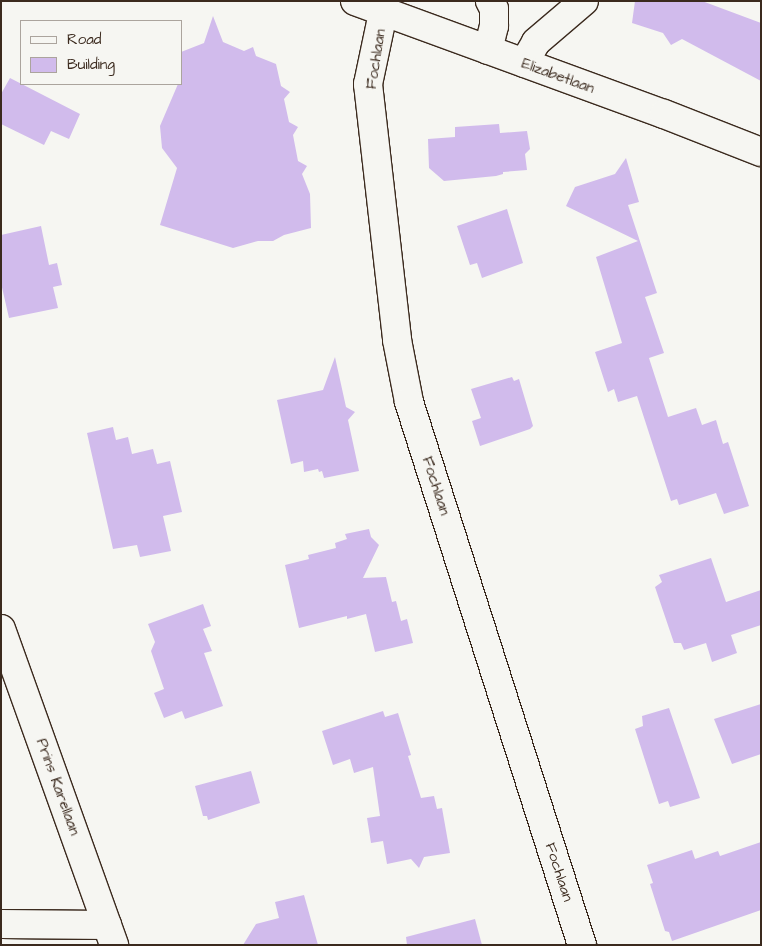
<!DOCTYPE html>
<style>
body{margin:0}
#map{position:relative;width:762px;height:946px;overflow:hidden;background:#f6f6f2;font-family:"Architects Daughter",sans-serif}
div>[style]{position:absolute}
.building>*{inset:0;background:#d1bbec}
.roads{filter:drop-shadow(1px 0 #3b2a1e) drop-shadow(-1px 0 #3b2a1e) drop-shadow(0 1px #3b2a1e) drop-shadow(0 -1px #3b2a1e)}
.minor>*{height:28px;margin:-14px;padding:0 14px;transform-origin:14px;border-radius:14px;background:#f6f6f2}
span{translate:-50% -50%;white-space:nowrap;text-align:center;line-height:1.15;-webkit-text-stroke:4px #f6f6f2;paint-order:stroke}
.street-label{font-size:15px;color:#3b2a1e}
.frame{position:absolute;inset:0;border:2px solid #3b2a1e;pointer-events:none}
.legend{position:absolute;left:20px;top:20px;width:162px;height:65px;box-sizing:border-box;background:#f6f6f2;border:1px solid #aba49d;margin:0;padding:6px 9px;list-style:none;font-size:15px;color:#3b2a1e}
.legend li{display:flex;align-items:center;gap:10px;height:25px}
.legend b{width:25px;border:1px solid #aba49d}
</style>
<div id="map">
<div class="building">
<div style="clip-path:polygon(635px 1px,702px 1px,761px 23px,761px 81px,682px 39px,671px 45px,663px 33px,632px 23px)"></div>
<div style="clip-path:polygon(213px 16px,223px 42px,244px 51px,253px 47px,256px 56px,276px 64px,281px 86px,290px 92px,284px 99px,289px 122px,298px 127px,293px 135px,298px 161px,307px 166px,302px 174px,310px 194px,311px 228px,284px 235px,273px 241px,258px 241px,233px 248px,160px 225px,177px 168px,162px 148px,160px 126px,178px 84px,181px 84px,181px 52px,204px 43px)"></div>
<div style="clip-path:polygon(10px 78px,80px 114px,69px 139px,51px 131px,44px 145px,1px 124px,1px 94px)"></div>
<div style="clip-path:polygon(499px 124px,500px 133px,527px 131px,530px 149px,525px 154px,527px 170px,503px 172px,503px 174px,496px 176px,444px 181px,429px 168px,428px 139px,455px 137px,455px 127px)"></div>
<div style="clip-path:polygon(626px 158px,639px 202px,628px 205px,657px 293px,645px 297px,664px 353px,649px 358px,668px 417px,696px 408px,702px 425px,716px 420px,723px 444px,728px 442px,749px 506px,724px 514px,716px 493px,679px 505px,677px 499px,671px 501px,637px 396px,618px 402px,614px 389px,608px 392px,595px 352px,622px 343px,596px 257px,638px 241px,566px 206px,575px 187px,615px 174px)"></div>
<div style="clip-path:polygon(507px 209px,523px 263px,482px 278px,477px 263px,470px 265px,457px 226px)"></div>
<div style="clip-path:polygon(41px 226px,49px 265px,57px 263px,62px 285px,53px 287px,58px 308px,9px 318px,1px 283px,1px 235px)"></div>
<div style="clip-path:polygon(335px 357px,346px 407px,355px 412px,348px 420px,359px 471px,324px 478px,322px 471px,319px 472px,318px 469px,304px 472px,303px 461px,291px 464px,277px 400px,323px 390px)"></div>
<div style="clip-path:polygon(512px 377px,514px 381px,519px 379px,533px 426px,530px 429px,480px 446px,472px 421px,481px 418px,471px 389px)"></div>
<div style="clip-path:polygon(113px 427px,116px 440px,128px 437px,132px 454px,153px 449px,157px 464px,170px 461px,182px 512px,163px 516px,171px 551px,140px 557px,137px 545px,113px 549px,87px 433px)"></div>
<div style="clip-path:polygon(369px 529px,371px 537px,379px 545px,363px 578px,386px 577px,392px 602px,396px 601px,401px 621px,407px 619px,413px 643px,375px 652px,366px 614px,347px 619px,347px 616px,299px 628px,285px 565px,309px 559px,308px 555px,336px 548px,335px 543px,347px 539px,345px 534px)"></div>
<div style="clip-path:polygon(711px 558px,726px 602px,761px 590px,761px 625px,731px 635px,737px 653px,712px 662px,706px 643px,684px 650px,681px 643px,674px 643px,655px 587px,662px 582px,659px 575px)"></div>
<div style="clip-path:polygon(203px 604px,211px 626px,203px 629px,212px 651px,204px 653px,223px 706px,185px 719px,182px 711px,164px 718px,154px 693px,164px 689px,151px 651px,155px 642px,148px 624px)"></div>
<div style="clip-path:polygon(761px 704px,761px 754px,732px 764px,714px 719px)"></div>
<div style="clip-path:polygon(669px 708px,700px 798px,670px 807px,668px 801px,659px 804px,635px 729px,643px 726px,642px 716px)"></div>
<div style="clip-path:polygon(383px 711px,385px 717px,398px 713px,411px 755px,408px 756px,421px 798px,434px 796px,437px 809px,442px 808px,450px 853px,424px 857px,419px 868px,411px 859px,387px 864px,383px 841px,371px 843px,367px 818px,380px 816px,373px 767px,354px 773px,350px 759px,333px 765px,322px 731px)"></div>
<div style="clip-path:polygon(251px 771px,260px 803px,208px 820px,207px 816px,203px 816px,195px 786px)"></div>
<div style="clip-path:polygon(761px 842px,761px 910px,672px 941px,669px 932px,665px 931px,650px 884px,653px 883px,647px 865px,692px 850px,695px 859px,718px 851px,720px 856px)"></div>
<div style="clip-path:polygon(304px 895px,318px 945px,243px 945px,256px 924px,279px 918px,275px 902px)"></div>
<div style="clip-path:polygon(475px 919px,482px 945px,407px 945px,406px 937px)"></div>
</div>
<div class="roads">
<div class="minor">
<div style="left:355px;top:1px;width:329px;rotate:20.1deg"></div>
<div style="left:664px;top:114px;width:104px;rotate:21.4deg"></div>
<div style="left:383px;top:13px;width:73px;rotate:101.9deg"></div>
<div style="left:368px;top:84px;width:258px;rotate:83.5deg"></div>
<div style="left:397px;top:340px;width:63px;rotate:79deg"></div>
<div style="left:409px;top:402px;width:570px;rotate:72.33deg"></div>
<div style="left:488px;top:50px;width:25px;rotate:-76deg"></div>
<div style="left:494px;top:26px;width:17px;rotate:-90deg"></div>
<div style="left:494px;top:9px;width:9px;rotate:-117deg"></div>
<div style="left:524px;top:63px;width:24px;rotate:-60deg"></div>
<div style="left:536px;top:42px;width:63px;rotate:-40.5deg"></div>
<div style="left:1px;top:629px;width:336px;rotate:70.3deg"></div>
<div style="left:1px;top:924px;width:106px;rotate:0.5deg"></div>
</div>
</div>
<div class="street-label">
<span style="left:376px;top:59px;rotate:-81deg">Fochlaan</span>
<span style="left:558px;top:76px;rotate:20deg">Elizabetlaan</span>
<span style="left:436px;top:486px;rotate:72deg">Fochlaan</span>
<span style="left:58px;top:787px;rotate:70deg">Prins Karellaan</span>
<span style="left:559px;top:872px;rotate:72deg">Fochlaan</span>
</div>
<div class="frame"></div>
<ul class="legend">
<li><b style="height:6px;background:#f6f6f2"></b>Road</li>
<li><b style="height:14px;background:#d1bbec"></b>Building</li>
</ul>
</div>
